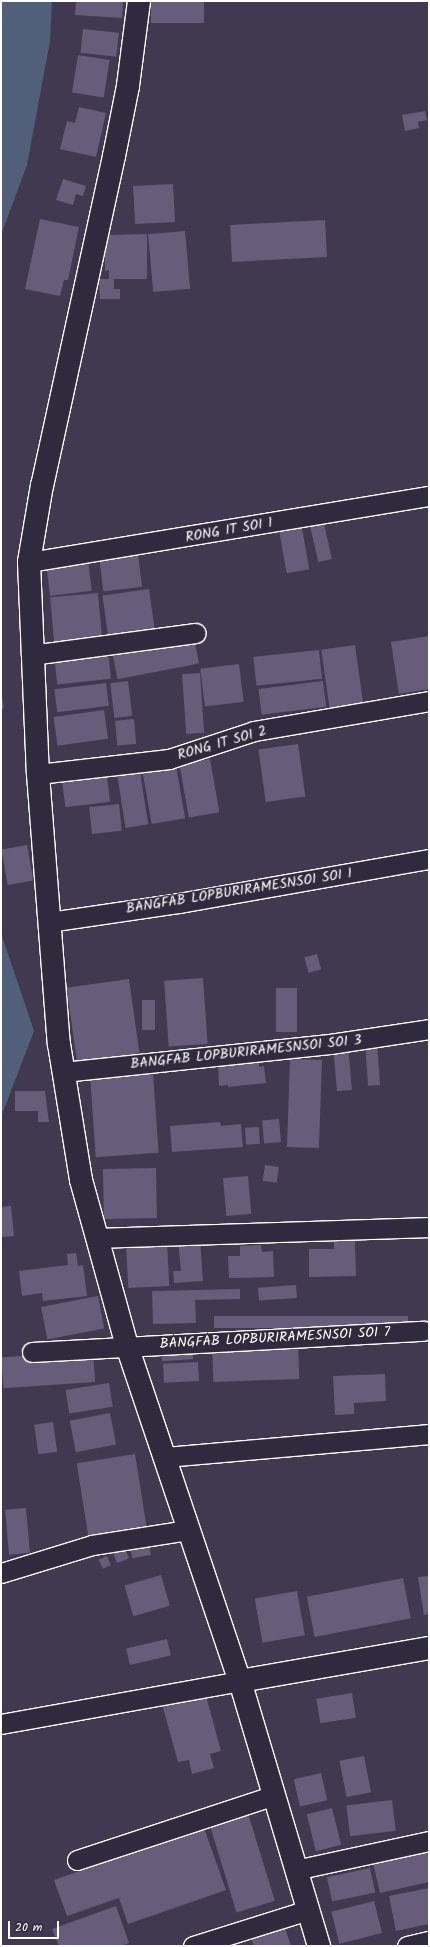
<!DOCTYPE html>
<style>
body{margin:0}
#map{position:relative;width:430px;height:1947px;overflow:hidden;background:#40394f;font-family:Kalam,sans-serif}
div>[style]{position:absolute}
.water>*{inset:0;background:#515f7a}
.building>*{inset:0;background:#675d7a;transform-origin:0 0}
.roads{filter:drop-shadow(1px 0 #fff) drop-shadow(-1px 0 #fff) drop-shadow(0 1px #fff) drop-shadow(0 -1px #fff)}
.street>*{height:19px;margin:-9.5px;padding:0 9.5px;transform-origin:9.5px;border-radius:9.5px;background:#2f2a3d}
.secondary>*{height:22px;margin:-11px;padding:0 11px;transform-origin:11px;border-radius:11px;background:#2f2a3d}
span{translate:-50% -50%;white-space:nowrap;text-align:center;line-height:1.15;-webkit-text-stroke:3px #2f2a3d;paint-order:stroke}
.street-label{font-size:14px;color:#fff}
.frame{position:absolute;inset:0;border:2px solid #fff;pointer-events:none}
.scale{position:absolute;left:8px;top:1921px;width:51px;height:18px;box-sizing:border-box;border:2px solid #fff;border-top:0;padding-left:5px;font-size:12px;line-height:14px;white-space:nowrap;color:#fff;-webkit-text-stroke:3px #2f2a3d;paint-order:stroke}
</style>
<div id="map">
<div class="water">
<div style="clip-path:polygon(1px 1px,52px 1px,50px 41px,27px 165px,1px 235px)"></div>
<div style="clip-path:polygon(1px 933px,34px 1031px,1px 1117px)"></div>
</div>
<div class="building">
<div style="clip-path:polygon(76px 1px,123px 1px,122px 18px,75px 15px)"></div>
<div style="left:151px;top:1px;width:53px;height:22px"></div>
<div style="left:83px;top:29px;width:36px;height:24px;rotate:6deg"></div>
<div style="left:78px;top:55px;width:32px;height:38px;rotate:9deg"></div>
<div style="clip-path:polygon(79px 107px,106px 113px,96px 157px,60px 149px,67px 121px,75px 123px)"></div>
<div style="clip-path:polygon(425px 111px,427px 120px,418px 122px,419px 128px,405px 131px,402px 115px)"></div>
<div style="clip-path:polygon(63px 179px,86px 186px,83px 196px,76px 194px,73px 205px,56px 200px)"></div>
<div style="left:173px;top:184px;width:38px;height:40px;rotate:87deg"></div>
<div style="clip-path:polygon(40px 219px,79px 227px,68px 280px,64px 280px,60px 296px,25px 289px)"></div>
<div style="left:325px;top:220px;width:37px;height:95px;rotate:87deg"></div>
<div style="left:185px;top:231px;width:58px;height:37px;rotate:85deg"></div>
<div style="clip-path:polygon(147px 234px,147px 279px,114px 279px,114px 289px,120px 289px,120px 299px,100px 299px,99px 279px,109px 279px,109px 270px,105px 271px,105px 235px)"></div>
<div style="left:323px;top:520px;width:40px;height:14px;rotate:77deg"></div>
<div style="left:302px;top:528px;width:42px;height:23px;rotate:80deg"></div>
<div style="left:138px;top:554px;width:33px;height:39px;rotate:83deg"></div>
<div style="left:88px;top:560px;width:31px;height:42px;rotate:83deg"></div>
<div style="left:149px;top:589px;width:41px;height:47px;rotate:82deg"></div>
<div style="left:98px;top:593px;width:46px;height:48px;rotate:85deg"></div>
<div style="clip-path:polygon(429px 636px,429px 689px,399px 694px,391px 642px)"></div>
<div style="left:194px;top:638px;width:26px;height:83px;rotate:79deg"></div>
<div style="left:355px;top:645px;width:59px;height:34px;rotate:82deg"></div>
<div style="left:319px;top:650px;width:29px;height:66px;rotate:84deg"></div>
<div style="left:108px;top:651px;width:28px;height:54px;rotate:84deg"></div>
<div style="left:239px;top:664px;width:38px;height:39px;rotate:83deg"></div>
<div style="left:200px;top:673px;width:60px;height:18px;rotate:86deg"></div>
<div style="left:128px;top:681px;width:35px;height:18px;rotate:83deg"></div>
<div style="left:323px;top:681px;width:26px;height:65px;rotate:83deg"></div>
<div style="left:106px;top:683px;width:23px;height:52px;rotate:83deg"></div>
<div style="clip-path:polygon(1px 693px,4px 708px,1px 709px)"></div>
<div style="left:104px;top:710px;width:29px;height:51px;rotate:82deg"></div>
<div style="left:134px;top:719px;width:25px;height:19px;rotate:85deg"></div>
<div style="left:298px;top:744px;width:53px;height:40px;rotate:82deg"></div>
<div style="left:210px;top:759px;width:54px;height:31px;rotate:80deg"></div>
<div style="left:176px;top:766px;width:53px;height:34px;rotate:80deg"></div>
<div style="left:140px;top:772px;width:53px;height:23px;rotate:81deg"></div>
<div style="left:107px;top:777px;width:25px;height:45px;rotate:83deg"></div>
<div style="left:119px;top:804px;width:27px;height:30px;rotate:84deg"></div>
<div style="left:27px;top:845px;width:36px;height:26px;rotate:80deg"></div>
<div style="left:317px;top:954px;width:16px;height:13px;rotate:75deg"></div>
<div style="left:203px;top:978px;width:66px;height:39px;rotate:86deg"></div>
<div style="left:129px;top:979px;width:75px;height:63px;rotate:82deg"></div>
<div style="left:276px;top:988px;width:21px;height:44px"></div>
<div style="left:142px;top:1000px;width:13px;height:30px"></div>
<div style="left:377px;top:1041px;width:44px;height:12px;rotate:86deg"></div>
<div style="left:348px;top:1045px;width:45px;height:15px;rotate:85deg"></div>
<div style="left:290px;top:1059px;width:32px;height:88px;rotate:2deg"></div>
<div style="clip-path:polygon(259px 1063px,259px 1067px,264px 1066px,266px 1083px,228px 1087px,228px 1085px,219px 1086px,218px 1066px)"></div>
<div style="left:153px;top:1073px;width:80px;height:63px;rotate:86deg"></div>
<div style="clip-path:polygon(15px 1091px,45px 1091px,49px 1122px,38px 1122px,38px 1111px,15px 1111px)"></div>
<div style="left:279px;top:1119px;width:23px;height:17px;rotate:85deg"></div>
<div style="clip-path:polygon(220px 1122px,221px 1126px,241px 1124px,243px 1147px,172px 1152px,170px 1126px)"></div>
<div style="left:259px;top:1127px;width:17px;height:14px;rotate:87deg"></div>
<div style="left:265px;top:1165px;width:14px;height:16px;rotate:8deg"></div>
<div style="left:156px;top:1168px;width:50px;height:53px;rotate:89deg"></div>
<div style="left:248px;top:1176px;width:38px;height:25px;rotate:85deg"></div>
<div style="clip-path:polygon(11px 1206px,14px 1236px,1px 1237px,1px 1207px)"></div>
<div style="clip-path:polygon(200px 1238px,203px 1281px,174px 1283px,173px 1271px,181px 1271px,178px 1240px)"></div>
<div style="clip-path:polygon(334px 1241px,355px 1241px,356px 1276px,309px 1277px,309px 1249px,334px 1249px)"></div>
<div style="left:167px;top:1242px;width:44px;height:41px;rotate:87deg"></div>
<div style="clip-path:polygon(261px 1245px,262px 1252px,273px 1251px,274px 1277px,229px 1278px,228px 1256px,240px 1256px,240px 1246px)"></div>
<div style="clip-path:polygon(76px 1253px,78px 1266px,83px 1265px,87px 1296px,43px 1301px,42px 1293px,22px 1296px,19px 1271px,68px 1265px,67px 1254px)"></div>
<div style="left:296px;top:1285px;width:13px;height:38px;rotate:86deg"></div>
<div style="clip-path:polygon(240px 1289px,240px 1299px,195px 1300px,196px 1323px,153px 1324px,152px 1291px)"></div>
<div style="left:98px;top:1296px;width:33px;height:58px;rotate:79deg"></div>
<div style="left:408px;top:1316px;width:12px;height:194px;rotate:90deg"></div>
<div style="left:298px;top:1341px;width:38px;height:86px;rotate:88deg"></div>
<div style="left:192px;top:1345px;width:14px;height:31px;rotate:86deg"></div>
<div style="left:93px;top:1351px;width:31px;height:92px;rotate:86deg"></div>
<div style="left:198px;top:1362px;width:19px;height:35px;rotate:87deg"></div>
<div style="clip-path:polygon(385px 1374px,386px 1401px,354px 1403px,354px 1414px,335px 1415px,333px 1376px)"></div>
<div style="left:109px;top:1383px;width:24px;height:44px;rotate:81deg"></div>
<div style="left:110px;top:1413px;width:32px;height:41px;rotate:79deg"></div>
<div style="left:53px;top:1422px;width:30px;height:19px;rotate:82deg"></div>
<div style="left:135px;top:1454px;width:73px;height:59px;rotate:81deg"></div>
<div style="left:26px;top:1508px;width:45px;height:21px;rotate:85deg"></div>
<div style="left:149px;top:1544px;width:11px;height:19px;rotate:80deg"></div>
<div style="left:125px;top:1548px;width:11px;height:13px;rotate:68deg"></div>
<div style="left:107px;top:1556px;width:10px;height:9px;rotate:66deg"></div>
<div style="left:161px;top:1575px;width:32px;height:38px;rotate:74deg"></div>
<div style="clip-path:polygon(429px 1576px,429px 1614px,424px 1615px,418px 1577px)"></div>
<div style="left:403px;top:1578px;width:41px;height:98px;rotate:79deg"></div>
<div style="left:297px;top:1591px;width:45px;height:43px;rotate:80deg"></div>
<div style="left:167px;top:1639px;width:17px;height:42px;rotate:77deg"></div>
<div style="clip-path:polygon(205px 1692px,221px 1751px,210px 1754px,214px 1768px,192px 1774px,189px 1760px,178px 1762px,162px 1704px)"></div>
<div style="left:352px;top:1693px;width:25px;height:36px;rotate:81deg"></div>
<div style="left:364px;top:1756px;width:37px;height:25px;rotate:79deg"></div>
<div style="left:321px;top:1773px;width:28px;height:28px;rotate:77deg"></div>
<div style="left:392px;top:1800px;width:31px;height:46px;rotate:83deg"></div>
<div style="left:332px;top:1808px;width:38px;height:26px;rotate:76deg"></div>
<div style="left:247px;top:1810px;width:95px;height:40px;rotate:73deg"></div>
<div style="clip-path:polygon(204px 1828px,226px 1890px,128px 1924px,119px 1898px,67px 1916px,54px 1880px)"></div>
<div style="clip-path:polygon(429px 1849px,429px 1882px,380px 1893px,373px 1863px)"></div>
<div style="left:370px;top:1868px;width:25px;height:44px;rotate:78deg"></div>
<div style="clip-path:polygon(429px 1888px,429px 1924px,396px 1931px,389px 1896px)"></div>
<div style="left:374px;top:1901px;width:33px;height:44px;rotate:76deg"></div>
<div style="clip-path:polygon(116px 1906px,129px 1943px,122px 1946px,59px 1946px,52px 1929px)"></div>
<div style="clip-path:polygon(284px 1925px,291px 1946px,254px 1946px,250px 1936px)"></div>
</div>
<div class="roads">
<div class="street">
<div style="left:29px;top:562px;width:405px;rotate:-9.4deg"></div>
<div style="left:31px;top:655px;width:166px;rotate:-7.6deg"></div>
<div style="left:38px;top:774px;width:132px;rotate:-6.5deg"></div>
<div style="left:169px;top:759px;width:89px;rotate:-18.2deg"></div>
<div style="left:254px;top:731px;width:178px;rotate:-9.7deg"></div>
<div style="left:49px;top:922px;width:131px;rotate:-8.3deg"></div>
<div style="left:179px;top:903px;width:254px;rotate:-10deg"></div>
<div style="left:63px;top:1072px;width:268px;rotate:-6deg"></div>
<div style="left:330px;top:1044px;width:100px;rotate:-8.6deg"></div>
<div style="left:97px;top:1238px;width:332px;rotate:-1.9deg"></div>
<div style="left:32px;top:1352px;width:392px;rotate:-3.1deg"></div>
<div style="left:166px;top:1457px;width:264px;rotate:-5deg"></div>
<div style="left:1px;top:1573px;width:95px;rotate:-17.1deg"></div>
<div style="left:92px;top:1545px;width:97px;rotate:-8.9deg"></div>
<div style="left:1px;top:1724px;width:243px;rotate:-10.2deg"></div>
<div style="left:77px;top:1860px;width:205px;rotate:-18.2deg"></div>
<div style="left:295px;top:1870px;width:137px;rotate:-12.2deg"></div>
<div style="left:193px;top:1946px;width:121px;rotate:-17.4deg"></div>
<div style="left:407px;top:1946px;width:23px;rotate:-13deg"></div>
</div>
<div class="secondary">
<div style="left:139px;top:1px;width:86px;rotate:97.4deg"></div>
<div style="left:128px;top:86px;width:71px;rotate:101.3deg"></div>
<div style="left:114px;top:156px;width:337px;rotate:102.3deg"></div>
<div style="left:42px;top:485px;width:78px;rotate:99.6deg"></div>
<div style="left:29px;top:562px;width:212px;rotate:87.6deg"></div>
<div style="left:38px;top:774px;width:271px;rotate:85.6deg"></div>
<div style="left:59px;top:1044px;width:138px;rotate:80.8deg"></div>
<div style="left:81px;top:1180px;width:172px;rotate:74.5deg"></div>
<div style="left:127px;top:1346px;width:354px;rotate:71.4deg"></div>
<div style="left:240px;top:1681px;width:277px;rotate:73.4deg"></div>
<div style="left:240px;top:1681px;width:192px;rotate:-9.9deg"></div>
</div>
</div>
<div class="street-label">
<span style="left:229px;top:530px;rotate:-10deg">RONG IT SOI 1</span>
<span style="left:222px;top:743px;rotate:-16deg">RONG IT SOI 2</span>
<span style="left:239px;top:891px;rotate:-9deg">BANGFAB LOPBURIRAMESNSOI SOI 1</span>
<span style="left:246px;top:1052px;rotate:-6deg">BANGFAB LOPBURIRAMESNSOI SOI 3</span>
<span style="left:275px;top:1338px;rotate:-3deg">BANGFAB LOPBURIRAMESNSOI SOI 7</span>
</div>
<div class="frame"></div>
<div class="scale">20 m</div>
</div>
